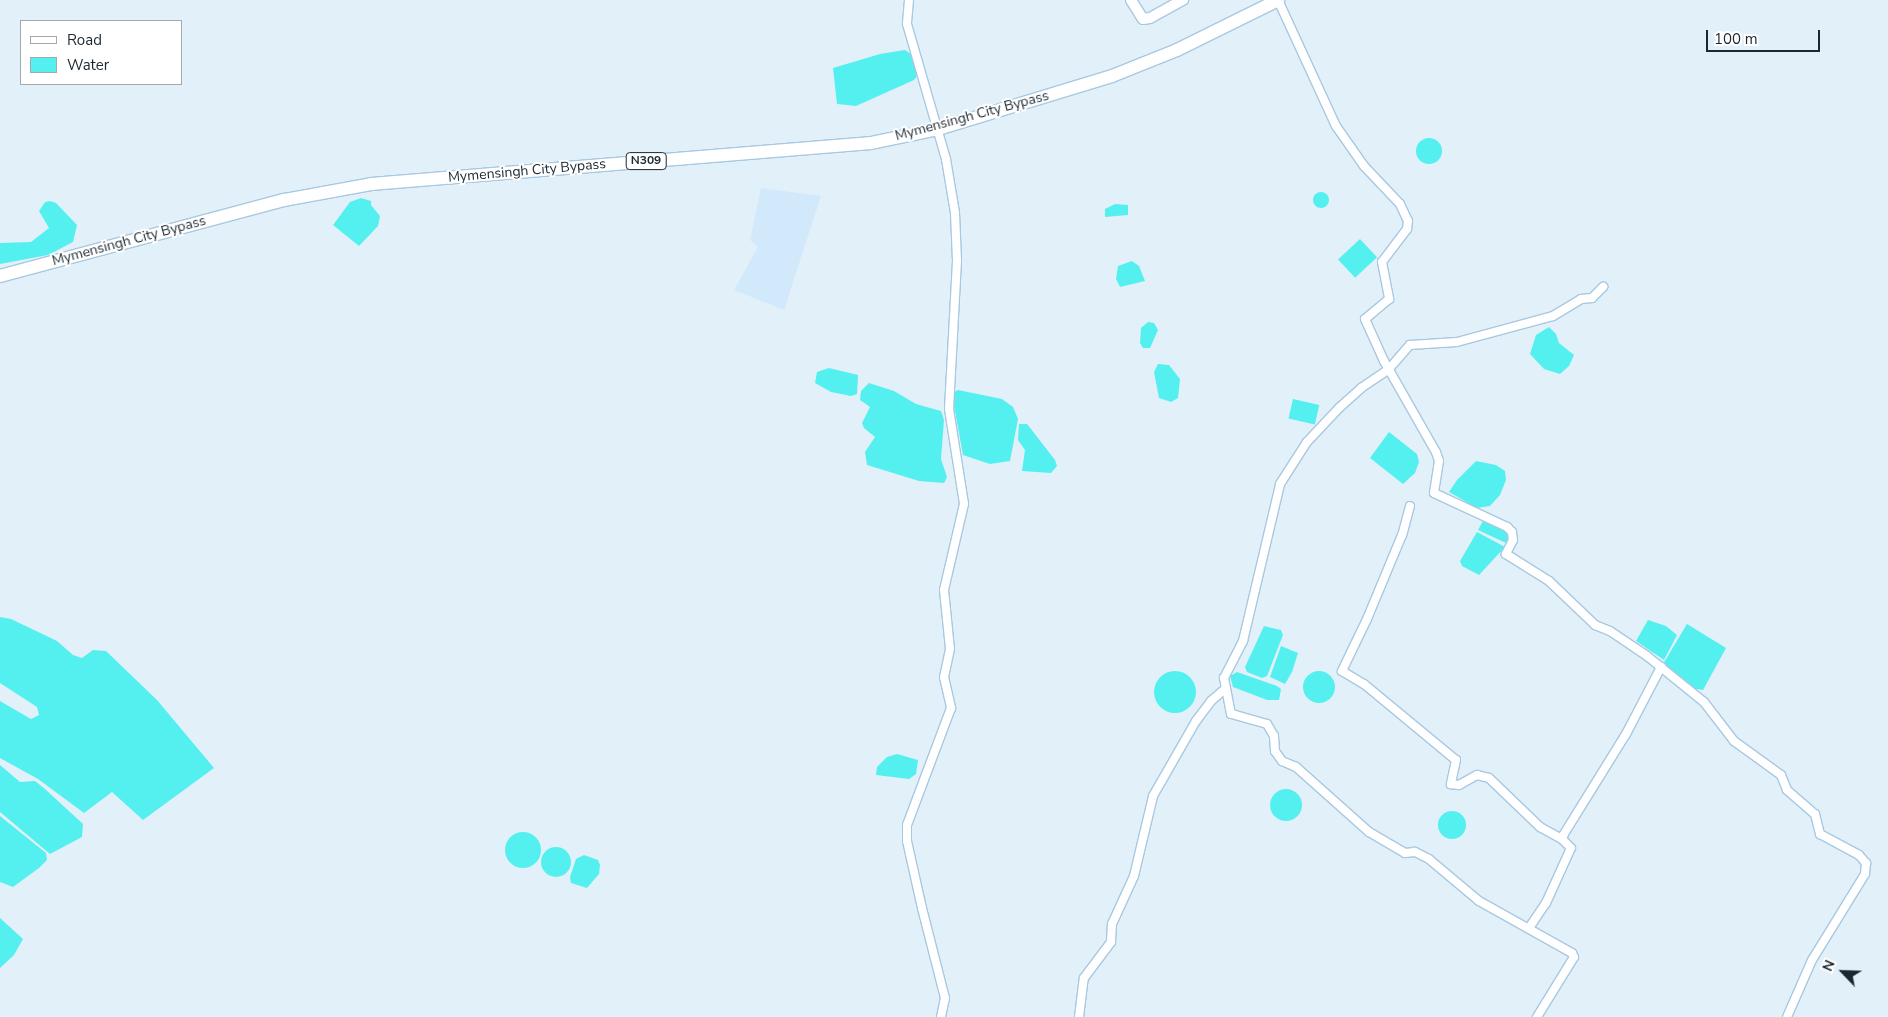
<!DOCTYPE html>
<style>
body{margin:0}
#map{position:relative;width:1888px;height:1017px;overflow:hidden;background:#e2f0fa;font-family:"Nunito Sans",sans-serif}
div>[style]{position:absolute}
.built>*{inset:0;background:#d1e9fb}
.water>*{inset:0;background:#54f0ef;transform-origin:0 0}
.round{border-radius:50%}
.roads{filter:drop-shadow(1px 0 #a8c8e1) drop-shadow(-1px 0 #a8c8e1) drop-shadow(0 1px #a8c8e1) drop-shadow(0 -1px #a8c8e1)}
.minor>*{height:8px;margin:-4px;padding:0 4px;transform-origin:4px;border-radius:4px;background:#fff}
.tertiary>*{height:10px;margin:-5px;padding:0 5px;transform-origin:5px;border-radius:5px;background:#fff}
.trunk>*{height:12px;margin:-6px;padding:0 6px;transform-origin:6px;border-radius:6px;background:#fff}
span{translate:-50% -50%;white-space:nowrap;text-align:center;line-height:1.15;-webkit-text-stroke:4px #fff;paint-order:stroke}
.shield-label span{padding:1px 4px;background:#fff;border:1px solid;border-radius:4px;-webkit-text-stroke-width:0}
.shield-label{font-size:12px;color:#1b2731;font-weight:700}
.street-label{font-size:14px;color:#1b2731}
.legend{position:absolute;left:20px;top:20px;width:162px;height:65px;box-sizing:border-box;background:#fff;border:1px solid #a4a9ad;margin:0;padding:6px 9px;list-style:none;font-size:15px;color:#1b2731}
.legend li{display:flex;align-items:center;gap:10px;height:25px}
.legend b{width:25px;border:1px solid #a4a9ad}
.north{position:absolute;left:1818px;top:947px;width:50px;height:50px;-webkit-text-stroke:4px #fff;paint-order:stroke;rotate:294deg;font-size:14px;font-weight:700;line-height:20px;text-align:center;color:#1b2731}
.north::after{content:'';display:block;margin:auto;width:18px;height:22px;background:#1b2731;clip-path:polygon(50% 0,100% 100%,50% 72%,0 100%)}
.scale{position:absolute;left:1706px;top:30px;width:114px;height:22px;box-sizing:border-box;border:2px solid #1b2731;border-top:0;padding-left:6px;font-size:15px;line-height:18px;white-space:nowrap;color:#1b2731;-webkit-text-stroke:4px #fff;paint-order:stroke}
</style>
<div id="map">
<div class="built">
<div style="clip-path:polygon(761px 188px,821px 196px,784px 310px,734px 290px,758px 247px,750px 240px)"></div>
</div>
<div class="water">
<div style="clip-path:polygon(905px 50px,911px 54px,917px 76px,914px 80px,856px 106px,837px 104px,833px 68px,880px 54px)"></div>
<div class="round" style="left:1416px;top:138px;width:26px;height:26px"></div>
<div class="round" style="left:1313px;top:192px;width:16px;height:16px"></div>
<div style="clip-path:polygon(361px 198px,371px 201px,371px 205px,380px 216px,378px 226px,359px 246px,333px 225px,350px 202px)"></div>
<div style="clip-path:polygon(50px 201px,56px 203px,77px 225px,73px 242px,48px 255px,0 264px,0 243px,31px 242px,49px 228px,39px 211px,45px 202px)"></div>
<div style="clip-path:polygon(1115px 204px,1128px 205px,1128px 215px,1105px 217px,1105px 209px)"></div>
<div style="left:1360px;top:239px;width:25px;height:30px;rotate:47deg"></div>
<div style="clip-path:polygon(1132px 261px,1139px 266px,1145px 281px,1120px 287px,1116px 279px,1118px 266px)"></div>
<div style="clip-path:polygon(1148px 322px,1154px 323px,1158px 330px,1150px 348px,1143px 348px,1140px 343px,1141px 328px)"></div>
<div style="clip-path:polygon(1549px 327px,1556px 334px,1559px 343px,1574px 355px,1569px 366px,1560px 374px,1544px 369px,1530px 354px,1536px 335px)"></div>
<div style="clip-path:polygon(1158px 364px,1169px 365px,1180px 379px,1178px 398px,1171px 402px,1159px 398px,1154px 372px)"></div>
<div style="clip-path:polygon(829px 368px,858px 375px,857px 394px,851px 396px,831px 392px,815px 383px,817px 372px)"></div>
<div style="clip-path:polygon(869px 383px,894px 391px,916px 404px,941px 411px,944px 420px,941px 459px,947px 477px,944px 483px,919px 481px,867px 465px,865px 452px,875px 437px,864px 428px,862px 423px,870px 407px,860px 400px,861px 391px)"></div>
<div style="clip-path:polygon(958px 390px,1002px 399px,1013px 407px,1018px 419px,1010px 461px,990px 464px,963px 455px,953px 400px,954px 392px)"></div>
<div style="left:1293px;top:399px;width:27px;height:20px;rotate:13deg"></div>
<div style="clip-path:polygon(1019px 424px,1027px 424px,1031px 429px,1055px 460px,1057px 466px,1051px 473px,1022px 471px,1025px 450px,1018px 440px)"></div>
<div style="clip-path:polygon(1389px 432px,1417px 454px,1419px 462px,1415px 473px,1403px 484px,1370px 458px)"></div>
<div style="clip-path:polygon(1476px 461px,1496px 465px,1505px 471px,1506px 480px,1500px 495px,1490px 506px,1477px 508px,1449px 492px,1457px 480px)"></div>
<div style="clip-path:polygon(1483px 521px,1508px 532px,1508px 544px,1478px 530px)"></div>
<div style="clip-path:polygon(1477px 532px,1505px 547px,1479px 575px,1462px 566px,1460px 561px)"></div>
<div style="clip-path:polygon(0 617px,11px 619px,57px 641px,73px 655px,82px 658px,93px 650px,106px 651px,157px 700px,214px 768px,143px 820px,112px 792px,84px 813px,38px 779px,0 758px,0 701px,31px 719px,39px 715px,37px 707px,0 683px)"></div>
<div style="clip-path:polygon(1648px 620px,1666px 626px,1677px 635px,1664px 660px,1636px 641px)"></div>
<div style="clip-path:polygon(1687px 624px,1726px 648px,1703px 690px,1691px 688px,1663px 664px)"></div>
<div style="clip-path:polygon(1264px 626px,1281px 630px,1283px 635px,1267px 676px,1262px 678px,1247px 672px,1245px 667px)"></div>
<div style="clip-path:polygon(1281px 646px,1298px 653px,1292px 672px,1285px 684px,1270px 677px)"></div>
<div class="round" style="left:1303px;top:671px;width:32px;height:32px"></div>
<div class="round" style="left:1154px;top:671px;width:42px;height:42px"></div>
<div style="clip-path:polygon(1237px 672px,1277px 686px,1281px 689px,1279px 700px,1267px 700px,1233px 687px,1230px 676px)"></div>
<div style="clip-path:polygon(897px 754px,918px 760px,916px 774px,909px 779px,876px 775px,877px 767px,887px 757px)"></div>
<div style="clip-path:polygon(0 765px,20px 782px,35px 781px,45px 789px,83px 824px,82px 837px,50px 854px,0 812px)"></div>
<div class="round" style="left:1270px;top:789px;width:32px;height:32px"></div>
<div class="round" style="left:1438px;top:811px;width:28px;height:28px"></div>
<div style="clip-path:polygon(0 816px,46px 853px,47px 860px,39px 868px,13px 887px,0 882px)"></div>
<div class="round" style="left:505px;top:832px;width:36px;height:36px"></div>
<div class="round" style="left:541px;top:847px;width:30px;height:30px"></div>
<div style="clip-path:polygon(584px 855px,598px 860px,600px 865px,599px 874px,587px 888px,571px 883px,570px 877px,576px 859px)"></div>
<div style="clip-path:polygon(0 918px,23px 939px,14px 955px,0 968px)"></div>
</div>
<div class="roads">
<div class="minor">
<div style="left:909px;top:0;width:24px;rotate:95deg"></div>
<div style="left:907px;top:24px;width:141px;rotate:73.9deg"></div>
<div style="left:946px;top:159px;width:55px;rotate:80.5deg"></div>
<div style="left:955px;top:213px;width:48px;rotate:87.6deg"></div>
<div style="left:957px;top:261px;width:148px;rotate:93.1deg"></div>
<div style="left:949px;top:409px;width:96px;rotate:81deg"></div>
<div style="left:964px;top:504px;width:88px;rotate:103.1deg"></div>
<div style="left:944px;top:590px;width:59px;rotate:84.2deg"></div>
<div style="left:950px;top:649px;width:29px;rotate:102deg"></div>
<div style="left:944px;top:677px;width:32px;rotate:77deg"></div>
<div style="left:951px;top:708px;width:125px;rotate:110.6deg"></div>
<div style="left:907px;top:825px;width:16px;rotate:90deg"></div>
<div style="left:907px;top:841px;width:69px;rotate:77.4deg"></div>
<div style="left:922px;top:908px;width:93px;rotate:75.7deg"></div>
<div style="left:945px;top:998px;width:19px;rotate:102deg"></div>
<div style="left:1278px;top:0;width:139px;rotate:65.3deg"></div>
<div style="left:1336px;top:126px;width:49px;rotate:55deg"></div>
<div style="left:1364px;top:166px;width:52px;rotate:46.5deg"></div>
<div style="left:1400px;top:204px;width:19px;rotate:65deg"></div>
<div style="left:1408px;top:221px;width:8px;rotate:97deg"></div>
<div style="left:1407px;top:229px;width:41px;rotate:127.1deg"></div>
<div style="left:1382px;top:262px;width:38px;rotate:79deg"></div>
<div style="left:1389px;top:299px;width:31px;rotate:140deg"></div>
<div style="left:1365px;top:319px;width:46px;rotate:65.7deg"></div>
<div style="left:1384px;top:361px;width:105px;rotate:60.3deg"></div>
<div style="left:1436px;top:452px;width:9px;rotate:72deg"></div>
<div style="left:1439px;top:461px;width:32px;rotate:99deg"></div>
<div style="left:1434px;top:493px;width:81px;rotate:25deg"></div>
<div style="left:1507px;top:527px;width:7px;rotate:45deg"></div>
<div style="left:1512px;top:532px;width:8px;rotate:83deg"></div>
<div style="left:1513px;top:540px;width:16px;rotate:117deg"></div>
<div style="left:1506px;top:554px;width:51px;rotate:32.1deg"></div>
<div style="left:1549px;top:581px;width:64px;rotate:43.7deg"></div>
<div style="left:1595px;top:625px;width:16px;rotate:22deg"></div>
<div style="left:1610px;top:631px;width:45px;rotate:34deg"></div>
<div style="left:1647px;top:656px;width:73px;rotate:38.9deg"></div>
<div style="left:1704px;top:702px;width:49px;rotate:52.4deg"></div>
<div style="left:1734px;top:741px;width:58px;rotate:35.9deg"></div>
<div style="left:1781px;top:775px;width:16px;rotate:68deg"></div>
<div style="left:1787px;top:790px;width:37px;rotate:41deg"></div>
<div style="left:1815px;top:814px;width:21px;rotate:76deg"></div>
<div style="left:1820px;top:834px;width:44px;rotate:28.3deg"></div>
<div style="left:1859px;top:855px;width:11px;rotate:49deg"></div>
<div style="left:1866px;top:863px;width:11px;rotate:95deg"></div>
<div style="left:1865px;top:874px;width:101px;rotate:121.6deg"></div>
<div style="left:1812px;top:960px;width:62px;rotate:113.7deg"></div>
<div style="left:1410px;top:506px;width:30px;rotate:105deg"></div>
<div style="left:1402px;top:535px;width:91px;rotate:112.6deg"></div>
<div style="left:1367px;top:619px;width:58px;rotate:115.7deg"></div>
<div style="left:1342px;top:671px;width:26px;rotate:31deg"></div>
<div style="left:1364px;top:684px;width:119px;rotate:39.6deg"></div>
<div style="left:1456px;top:760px;width:25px;rotate:102deg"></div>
<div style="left:1451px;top:784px;width:8px;rotate:7deg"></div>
<div style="left:1459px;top:785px;width:21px;rotate:-29deg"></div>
<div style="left:1477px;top:775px;width:12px;rotate:14deg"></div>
<div style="left:1489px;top:778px;width:71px;rotate:43.9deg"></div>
<div style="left:1540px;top:827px;width:25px;rotate:29deg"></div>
<div style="left:1529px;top:928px;width:30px;rotate:-56deg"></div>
<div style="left:1546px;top:903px;width:60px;rotate:-65.6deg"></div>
<div style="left:1571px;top:848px;width:13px;rotate:-135deg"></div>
<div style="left:1562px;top:839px;width:5px;rotate:-68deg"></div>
<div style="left:1564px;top:834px;width:118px;rotate:-58.2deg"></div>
<div style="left:1626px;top:734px;width:76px;rotate:-62.4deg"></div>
<div style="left:1079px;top:1017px;width:39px;rotate:-83deg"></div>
<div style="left:1084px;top:978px;width:45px;rotate:-53.1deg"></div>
<div style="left:1111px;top:942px;width:18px;rotate:-87deg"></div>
<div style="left:1112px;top:924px;width:53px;rotate:-65.4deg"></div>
<div style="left:1134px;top:876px;width:82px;rotate:-76.6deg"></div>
<div style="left:1153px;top:796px;width:86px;rotate:-60.2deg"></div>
<div style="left:1196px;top:721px;width:25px;rotate:-53deg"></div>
<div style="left:1211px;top:701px;width:18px;rotate:-41deg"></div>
<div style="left:1537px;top:1017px;width:70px;rotate:-58.3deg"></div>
<div style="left:1574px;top:957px;width:4px;rotate:-117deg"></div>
<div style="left:1572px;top:953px;width:107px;rotate:-150.8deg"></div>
<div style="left:1479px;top:901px;width:65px;rotate:-140deg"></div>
<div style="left:1429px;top:859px;width:16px;rotate:-153deg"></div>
<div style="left:1415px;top:852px;width:10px;rotate:174deg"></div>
<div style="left:1405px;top:853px;width:42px;rotate:-149.7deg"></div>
<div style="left:1369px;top:832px;width:98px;rotate:-138.3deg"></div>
<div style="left:1296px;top:767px;width:15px;rotate:-157deg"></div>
<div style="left:1282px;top:761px;width:12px;rotate:-125deg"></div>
<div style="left:1275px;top:751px;width:15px;rotate:-94deg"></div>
<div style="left:1274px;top:736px;width:14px;rotate:-120deg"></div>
<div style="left:1267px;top:724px;width:37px;rotate:-164deg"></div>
<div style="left:1231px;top:714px;width:37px;rotate:-101deg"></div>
<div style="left:1224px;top:678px;width:42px;rotate:-62.8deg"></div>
<div style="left:1243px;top:641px;width:161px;rotate:-76.7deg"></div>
<div style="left:1280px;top:484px;width:50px;rotate:-57.3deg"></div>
<div style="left:1307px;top:442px;width:47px;rotate:-46.7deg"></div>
<div style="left:1339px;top:408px;width:30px;rotate:-42deg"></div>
<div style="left:1361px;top:388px;width:32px;rotate:-34deg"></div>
<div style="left:1388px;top:370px;width:33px;rotate:-49deg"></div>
<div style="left:1410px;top:345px;width:47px;rotate:-3.7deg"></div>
<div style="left:1457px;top:342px;width:99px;rotate:-15.2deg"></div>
<div style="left:1553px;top:316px;width:33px;rotate:-31deg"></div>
<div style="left:1581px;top:299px;width:11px;rotate:-5deg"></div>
<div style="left:1592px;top:298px;width:16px;rotate:-45deg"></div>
</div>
<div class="tertiary">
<div style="left:1131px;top:0;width:22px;rotate:58deg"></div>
<div style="left:1143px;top:19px;width:7px;rotate:-8deg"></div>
<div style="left:1150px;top:18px;width:38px;rotate:-29deg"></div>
</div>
<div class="trunk">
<div style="left:0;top:276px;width:294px;rotate:-15deg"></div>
<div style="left:284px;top:200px;width:88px;rotate:-10.4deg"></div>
<div style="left:371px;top:184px;width:502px;rotate:-4.69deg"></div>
<div style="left:871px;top:143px;width:68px;rotate:-11.8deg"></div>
<div style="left:938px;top:129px;width:182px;rotate:-16.9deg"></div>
<div style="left:1112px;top:76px;width:70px;rotate:-21.8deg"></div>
<div style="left:1177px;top:50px;width:113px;rotate:-26.3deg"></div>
</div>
</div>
<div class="shield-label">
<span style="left:646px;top:161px">N309</span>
</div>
<div class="street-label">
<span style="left:972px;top:116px;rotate:-15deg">Mymensingh City Bypass</span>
<span style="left:527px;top:171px;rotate:-5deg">Mymensingh City Bypass</span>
<span style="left:129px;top:241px;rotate:-15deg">Mymensingh City Bypass</span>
</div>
<ul class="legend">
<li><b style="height:6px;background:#fff"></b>Road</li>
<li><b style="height:14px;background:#54f0ef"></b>Water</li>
</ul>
<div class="north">N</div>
<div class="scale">100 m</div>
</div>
